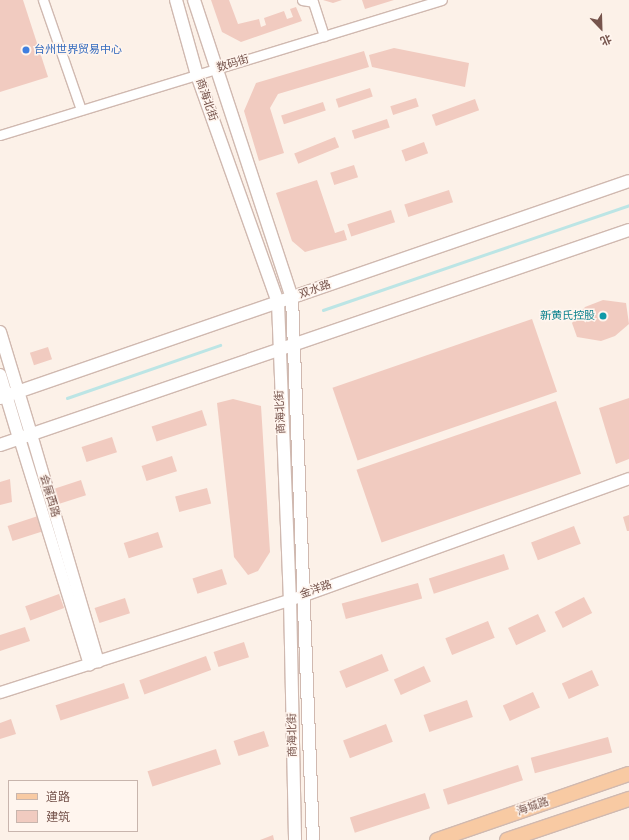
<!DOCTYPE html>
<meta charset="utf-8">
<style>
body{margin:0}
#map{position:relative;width:629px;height:840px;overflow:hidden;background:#fcf1e8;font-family:"Source Sans 3","Noto Sans SC",sans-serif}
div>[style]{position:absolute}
.stream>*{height:2.5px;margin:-1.25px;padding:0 1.25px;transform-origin:1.25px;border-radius:1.25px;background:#bce5e5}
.building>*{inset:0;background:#f1cbc0;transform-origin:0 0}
.roads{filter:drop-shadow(1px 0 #d0b9b0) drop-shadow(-1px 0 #d0b9b0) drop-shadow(0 1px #d0b9b0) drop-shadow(0 -1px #d0b9b0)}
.minor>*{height:9px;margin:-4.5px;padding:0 4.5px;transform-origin:4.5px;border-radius:4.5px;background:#fff}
.tertiary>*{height:11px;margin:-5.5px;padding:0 5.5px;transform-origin:5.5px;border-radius:5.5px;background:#fff}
.secondary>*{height:12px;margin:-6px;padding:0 6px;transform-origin:6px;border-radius:6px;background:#fff}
.primary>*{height:14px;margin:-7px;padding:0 7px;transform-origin:7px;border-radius:7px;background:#f8caa3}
.dots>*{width:11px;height:11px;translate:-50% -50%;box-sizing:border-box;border:2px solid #fff5ee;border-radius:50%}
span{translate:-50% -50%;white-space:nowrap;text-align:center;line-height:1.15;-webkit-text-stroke:3px #fff5ee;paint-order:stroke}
.shop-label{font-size:11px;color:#366cbe}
.left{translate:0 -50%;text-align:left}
.street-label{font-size:11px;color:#76544c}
.culture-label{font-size:11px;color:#0d838f}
.right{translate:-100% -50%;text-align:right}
.legend{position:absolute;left:8px;top:780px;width:130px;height:52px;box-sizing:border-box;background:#fff5ee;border:1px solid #c8b5ad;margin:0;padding:5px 7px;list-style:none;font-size:12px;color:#76544c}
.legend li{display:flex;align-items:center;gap:8px;height:20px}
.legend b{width:20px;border:1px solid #c8b5ad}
.north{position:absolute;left:581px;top:8px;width:40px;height:40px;-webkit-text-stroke:3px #fff5ee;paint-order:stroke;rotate:157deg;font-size:11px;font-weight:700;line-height:16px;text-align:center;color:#76544c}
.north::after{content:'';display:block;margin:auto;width:14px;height:18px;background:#76544c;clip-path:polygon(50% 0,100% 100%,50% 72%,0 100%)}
</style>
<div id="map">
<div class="stream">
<div style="left:323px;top:310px;width:324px;rotate:-18.9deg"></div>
<div style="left:67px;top:398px;width:162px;rotate:-19.1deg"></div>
</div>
<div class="building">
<div style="clip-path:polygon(0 0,23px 0,48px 77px,0 92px)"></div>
<div style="clip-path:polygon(211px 0,229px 0,238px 24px,259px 19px,261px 27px,266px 25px,264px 18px,284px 11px,287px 19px,293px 17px,290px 9px,296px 7px,302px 21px,241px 42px,222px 32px)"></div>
<div style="clip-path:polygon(323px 0,342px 0,333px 3px)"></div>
<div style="clip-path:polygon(362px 0,394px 0,365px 9px)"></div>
<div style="clip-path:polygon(394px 48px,469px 63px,465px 87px,372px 67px,369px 55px)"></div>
<div style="clip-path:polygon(364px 51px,369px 67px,278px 94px,270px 108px,284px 153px,259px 161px,244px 111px,256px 83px)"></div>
<div style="left:370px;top:88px;width:9px;height:36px;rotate:72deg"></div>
<div style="left:416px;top:98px;width:9px;height:27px;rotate:72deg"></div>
<div style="left:475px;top:99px;width:12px;height:46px;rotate:70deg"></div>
<div style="left:323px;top:102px;width:9px;height:44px;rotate:72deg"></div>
<div style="left:387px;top:119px;width:9px;height:37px;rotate:72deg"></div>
<div style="left:335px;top:137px;width:11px;height:44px;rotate:68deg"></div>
<div style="left:424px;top:142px;width:12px;height:24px;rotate:70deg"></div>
<div style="left:354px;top:165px;width:13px;height:25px;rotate:72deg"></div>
<div style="clip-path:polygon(317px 180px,335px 233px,344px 230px,347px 240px,305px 252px,292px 241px,276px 193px)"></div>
<div style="left:449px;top:190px;width:13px;height:47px;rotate:72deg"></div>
<div style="left:391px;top:210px;width:13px;height:46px;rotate:72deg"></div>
<div style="clip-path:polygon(603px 300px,626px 303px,629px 324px,615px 336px,601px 341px,577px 337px,572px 323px,585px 307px)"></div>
<div style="left:532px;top:319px;width:77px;height:211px;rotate:71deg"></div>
<div style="left:48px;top:347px;width:13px;height:19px;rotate:72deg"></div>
<div style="clip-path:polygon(629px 398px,629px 459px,616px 464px,599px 408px)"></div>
<div style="clip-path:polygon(233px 399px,261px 406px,270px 552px,258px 571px,248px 575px,234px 557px,217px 403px)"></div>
<div style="left:556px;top:401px;width:77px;height:211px;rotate:71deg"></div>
<div style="left:202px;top:410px;width:16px;height:53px;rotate:72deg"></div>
<div style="left:112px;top:437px;width:16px;height:32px;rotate:72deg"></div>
<div style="left:172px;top:456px;width:16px;height:32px;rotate:72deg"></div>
<div style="clip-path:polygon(10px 479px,12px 502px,0 505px,0 482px)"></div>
<div style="left:81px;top:480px;width:16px;height:32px;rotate:72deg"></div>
<div style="left:207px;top:488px;width:16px;height:33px;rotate:75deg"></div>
<div style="clip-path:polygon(629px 515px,629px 531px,627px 531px,623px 517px)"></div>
<div style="left:38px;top:516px;width:16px;height:32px;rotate:72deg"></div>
<div style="left:574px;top:526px;width:19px;height:46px;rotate:69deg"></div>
<div style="left:158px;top:532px;width:16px;height:36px;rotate:72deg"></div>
<div style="left:504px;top:554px;width:16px;height:79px;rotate:72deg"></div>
<div style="left:222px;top:569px;width:16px;height:31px;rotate:72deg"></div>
<div style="left:418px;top:583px;width:16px;height:79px;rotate:75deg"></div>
<div style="left:59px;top:594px;width:15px;height:36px;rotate:70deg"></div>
<div style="left:584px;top:597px;width:18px;height:33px;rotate:63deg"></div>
<div style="left:125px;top:598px;width:16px;height:32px;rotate:72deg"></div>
<div style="left:538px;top:614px;width:19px;height:33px;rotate:65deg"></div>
<div style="left:488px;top:621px;width:18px;height:46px;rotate:68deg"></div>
<div style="clip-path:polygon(25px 627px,30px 641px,0 651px,0 635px)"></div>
<div style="left:244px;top:642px;width:16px;height:32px;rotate:72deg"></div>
<div style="left:382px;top:654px;width:18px;height:46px;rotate:68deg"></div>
<div style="left:206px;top:656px;width:15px;height:71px;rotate:70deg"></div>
<div style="left:424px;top:666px;width:17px;height:33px;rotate:66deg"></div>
<div style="left:592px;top:670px;width:17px;height:33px;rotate:66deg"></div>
<div style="left:124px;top:683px;width:16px;height:72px;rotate:72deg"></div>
<div style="left:533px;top:692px;width:17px;height:33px;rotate:66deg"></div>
<div style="left:467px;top:700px;width:18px;height:46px;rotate:71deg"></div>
<div style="clip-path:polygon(11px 719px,16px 734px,0 739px,0 723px)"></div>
<div style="left:386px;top:724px;width:19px;height:46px;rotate:69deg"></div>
<div style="left:264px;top:731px;width:16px;height:32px;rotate:72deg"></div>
<div style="left:608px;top:737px;width:16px;height:80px;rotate:75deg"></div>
<div style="left:216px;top:749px;width:16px;height:72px;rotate:72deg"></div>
<div style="left:518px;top:765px;width:16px;height:79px;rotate:72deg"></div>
<div style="left:425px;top:793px;width:16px;height:79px;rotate:72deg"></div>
<div style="clip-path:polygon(273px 835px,274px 840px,260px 840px)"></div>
</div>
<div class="roads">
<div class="minor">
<div style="left:43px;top:0;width:116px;rotate:70.9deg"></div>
<div style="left:302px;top:0;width:11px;rotate:10deg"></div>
<div style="left:313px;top:2px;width:36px;rotate:72deg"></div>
<div style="left:0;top:135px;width:462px;rotate:-17deg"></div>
</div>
<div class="tertiary">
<div style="left:31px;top:434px;width:237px;rotate:73.6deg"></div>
<div style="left:19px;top:438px;width:237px;rotate:72.8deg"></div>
<div style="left:0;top:692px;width:319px;rotate:-17.7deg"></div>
<div style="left:304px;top:595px;width:345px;rotate:-19.8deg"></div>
</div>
<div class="secondary">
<div style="left:176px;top:0;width:78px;rotate:74.4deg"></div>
<div style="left:197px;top:75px;width:242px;rotate:70.4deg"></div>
<div style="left:278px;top:303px;width:296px;rotate:87.7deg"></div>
<div style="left:290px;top:599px;width:241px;rotate:88.8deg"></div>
<div style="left:194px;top:0;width:314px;rotate:71.8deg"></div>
<div style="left:292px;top:298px;width:542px;rotate:87.78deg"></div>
<div style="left:0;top:332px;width:107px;rotate:73.1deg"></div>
<div style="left:0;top:375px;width:66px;rotate:73.2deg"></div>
<div style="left:0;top:398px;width:665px;rotate:-19.03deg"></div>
<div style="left:0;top:445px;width:665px;rotate:-18.87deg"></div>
</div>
<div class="primary">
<div style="left:437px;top:840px;width:203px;rotate:-19deg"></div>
<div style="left:507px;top:840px;width:129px;rotate:-18.6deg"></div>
</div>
</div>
<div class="dots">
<div style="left:26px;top:50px;background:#3f7fe0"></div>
<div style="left:603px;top:316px;background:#0f9aa8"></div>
</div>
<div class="shop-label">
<span class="left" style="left:34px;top:50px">台州世界贸易中心</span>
</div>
<div class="street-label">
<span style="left:233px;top:64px;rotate:-17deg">数码街</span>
<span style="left:206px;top:100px;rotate:71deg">商海北街</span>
<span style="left:315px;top:290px;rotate:-19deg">双水路</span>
<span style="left:281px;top:412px;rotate:-93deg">商海北街</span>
<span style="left:49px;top:496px;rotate:73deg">会展西路</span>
<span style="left:316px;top:590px;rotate:-19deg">金洋路</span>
<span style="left:293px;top:735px;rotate:-91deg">商海北街</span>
<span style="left:533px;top:807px;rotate:-19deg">海城路</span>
</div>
<div class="culture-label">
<span class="right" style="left:595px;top:316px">新黄氏控股</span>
</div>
<ul class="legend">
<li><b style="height:5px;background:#f8caa3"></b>道路</li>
<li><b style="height:11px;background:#f1cbc0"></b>建筑</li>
</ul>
<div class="north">北</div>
</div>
